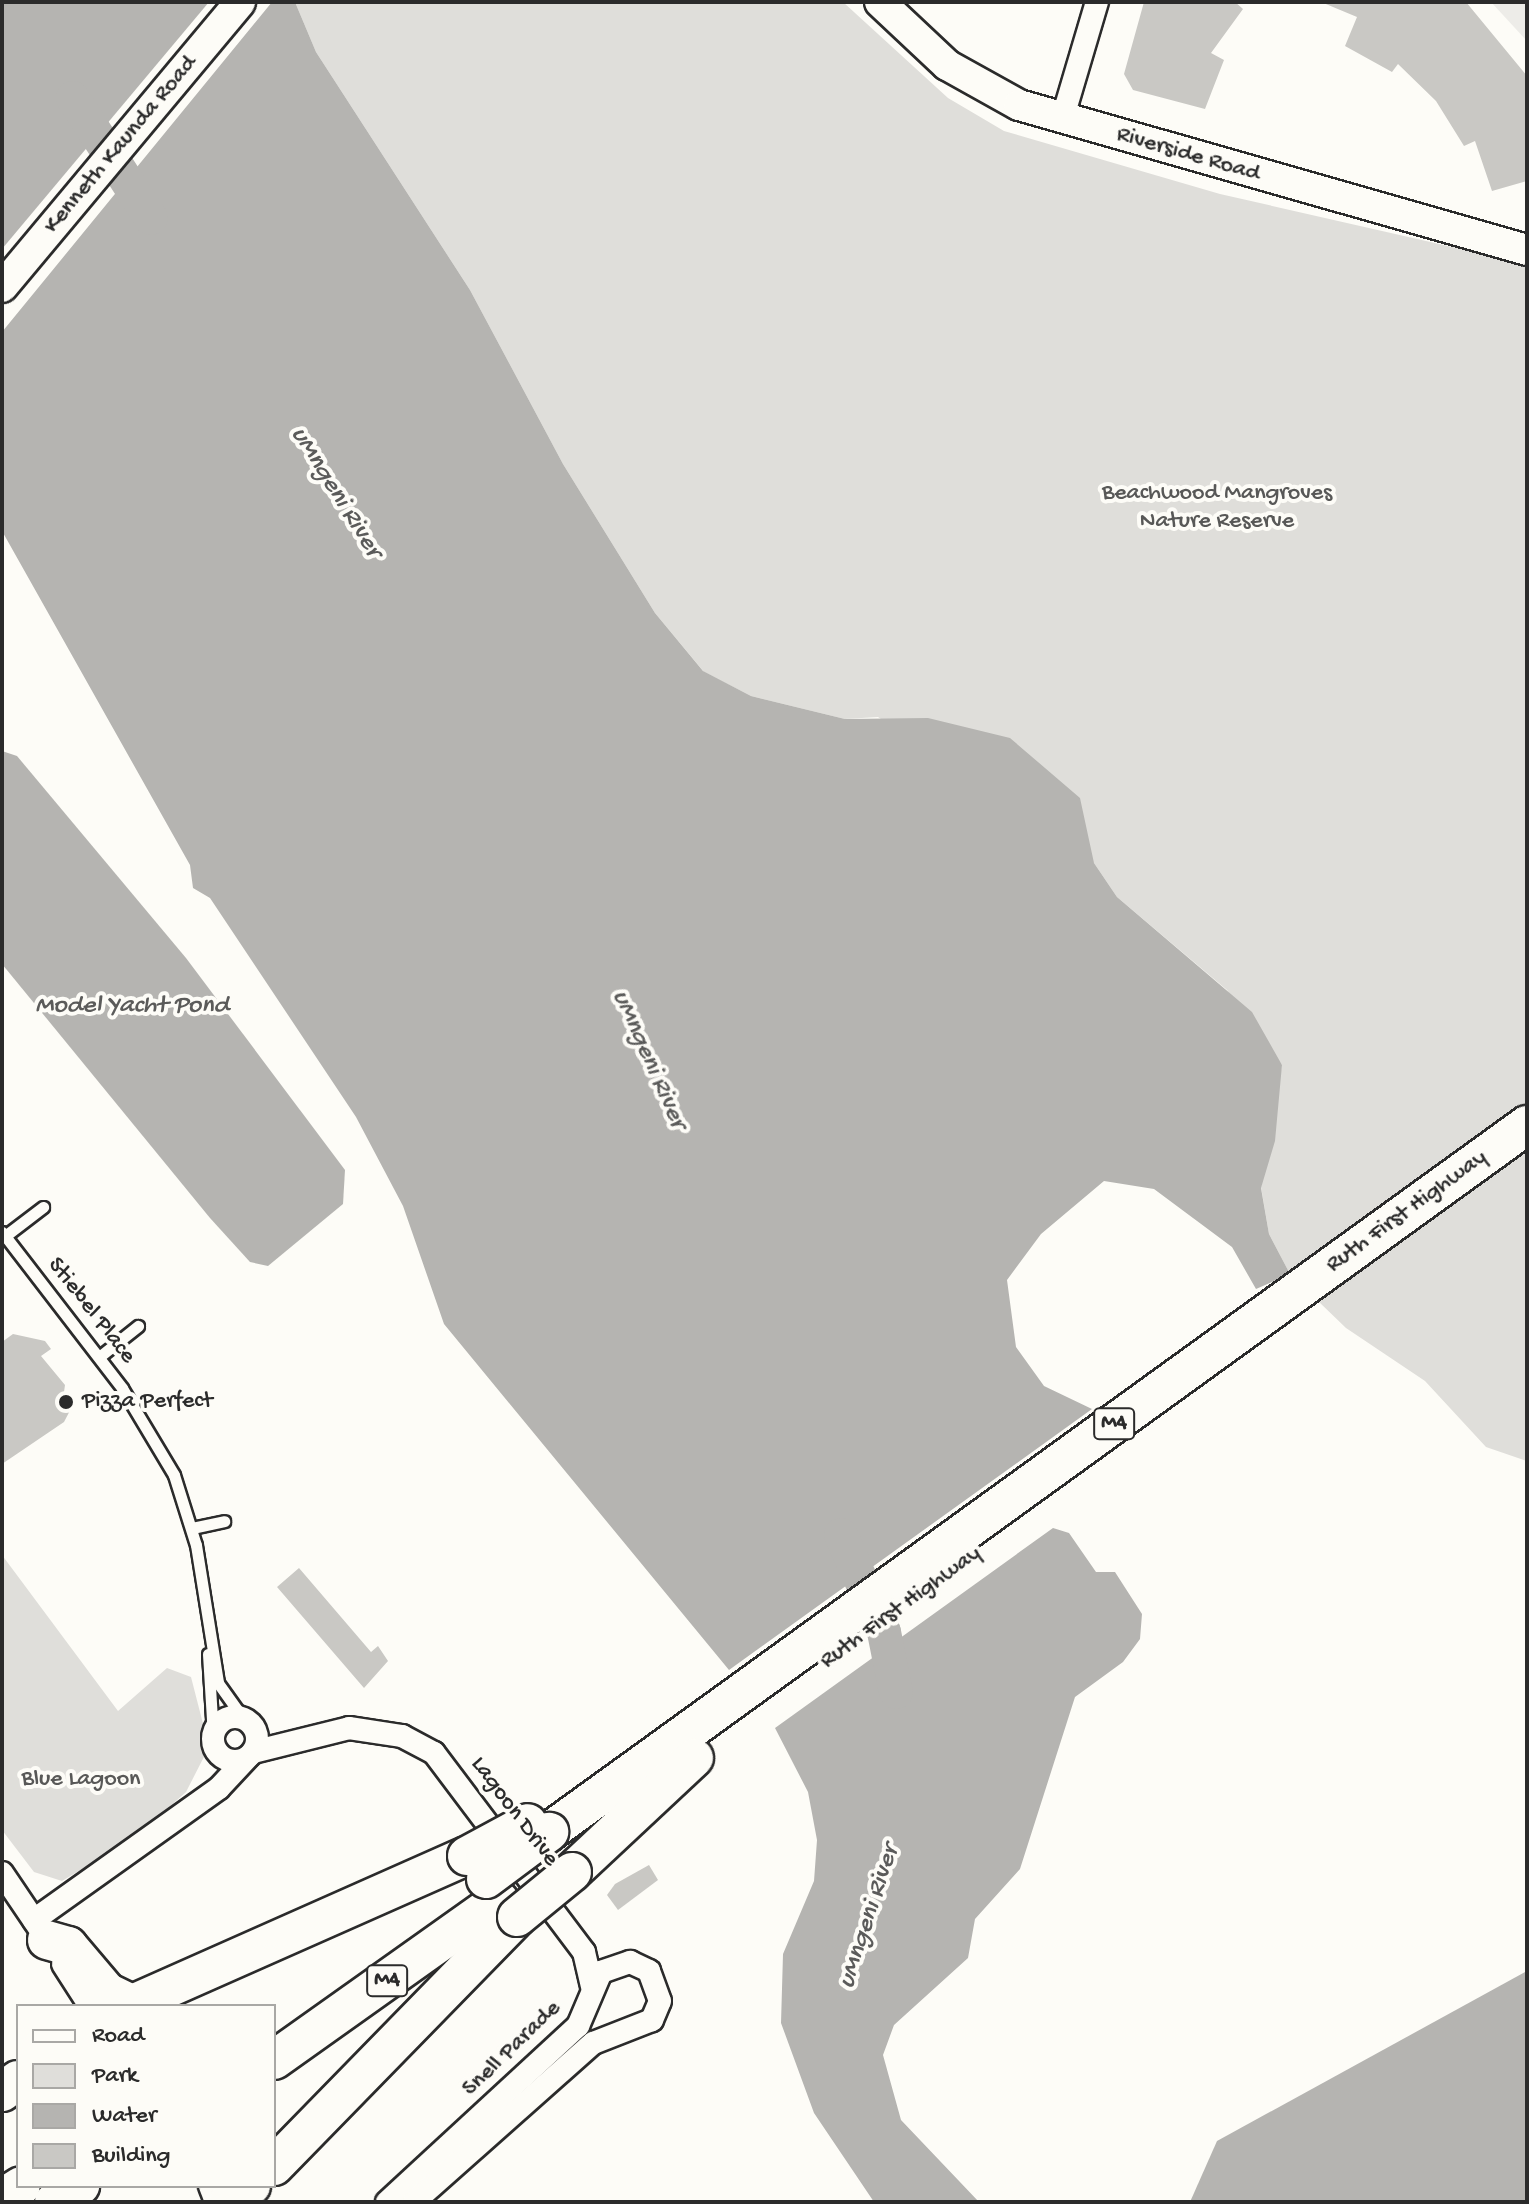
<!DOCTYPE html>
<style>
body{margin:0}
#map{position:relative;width:1529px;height:2204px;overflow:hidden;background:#fdfcf7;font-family:"Gochi Hand",sans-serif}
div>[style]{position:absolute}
.built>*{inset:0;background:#edece8}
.green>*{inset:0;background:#dfdeda}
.water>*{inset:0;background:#b5b4b1}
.river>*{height:34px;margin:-17px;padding:0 17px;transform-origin:17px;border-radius:17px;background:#b5b4b1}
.building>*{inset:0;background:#c9c8c4}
.roads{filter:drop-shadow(2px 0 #2b2b2b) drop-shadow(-2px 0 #2b2b2b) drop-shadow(0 2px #2b2b2b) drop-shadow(0 -2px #2b2b2b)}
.service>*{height:11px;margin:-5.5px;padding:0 5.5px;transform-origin:5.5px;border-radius:5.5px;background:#fdfcf7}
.minor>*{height:22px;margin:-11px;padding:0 11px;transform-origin:11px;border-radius:11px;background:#fdfcf7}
.minor>.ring{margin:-11px;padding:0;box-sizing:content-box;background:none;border:22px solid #fdfcf7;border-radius:50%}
.secondary>*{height:30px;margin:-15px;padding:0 15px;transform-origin:15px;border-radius:15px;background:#fdfcf7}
.motorway>*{height:38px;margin:-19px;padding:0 19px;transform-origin:19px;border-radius:19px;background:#fdfcf7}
.bridges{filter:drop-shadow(2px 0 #2b2b2b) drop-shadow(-2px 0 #2b2b2b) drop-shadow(0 2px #2b2b2b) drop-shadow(0 -2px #2b2b2b)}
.motorway-bridge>*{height:38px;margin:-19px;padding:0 19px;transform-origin:19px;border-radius:19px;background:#fdfcf7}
.dots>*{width:22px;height:22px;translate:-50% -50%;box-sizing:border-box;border:4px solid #fdfcf7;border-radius:50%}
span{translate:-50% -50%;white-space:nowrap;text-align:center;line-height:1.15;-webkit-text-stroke:8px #fdfcf7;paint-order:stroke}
.shield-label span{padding:2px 6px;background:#fdfcf7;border:2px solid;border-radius:6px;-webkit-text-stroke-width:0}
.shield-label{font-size:22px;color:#2b2b2b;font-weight:700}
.street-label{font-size:24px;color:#2b2b2b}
.park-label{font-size:24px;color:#585857}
.poi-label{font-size:24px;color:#2b2b2b}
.left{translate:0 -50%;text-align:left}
.water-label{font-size:26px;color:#5b5b5a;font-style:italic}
.frame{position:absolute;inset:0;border:4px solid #2b2b2b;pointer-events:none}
.legend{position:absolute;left:16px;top:2004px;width:260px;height:184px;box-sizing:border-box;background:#fdfcf7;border:2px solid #a9a8a5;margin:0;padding:10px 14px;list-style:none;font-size:24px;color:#2b2b2b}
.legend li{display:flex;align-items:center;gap:16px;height:40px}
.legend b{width:40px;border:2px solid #a9a8a5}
</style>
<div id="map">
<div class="built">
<div style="clip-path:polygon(1491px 2px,1527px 2px,1527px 41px)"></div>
</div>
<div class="green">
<div style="clip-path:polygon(295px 2px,843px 2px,948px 98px,1004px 131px,1220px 194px,1527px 264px,1527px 1461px,1486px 1447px,1425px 1381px,1346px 1328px,1290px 1274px,1269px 1234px,1261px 1187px,1282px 1065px,1227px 990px,1117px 897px,1094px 863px,878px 717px,845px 719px,751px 696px,704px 672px,655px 613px,563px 464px,470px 290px,316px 52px)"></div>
<div style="clip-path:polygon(2px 1555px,118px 1711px,167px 1668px,191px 1677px,209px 1747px,186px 1792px,137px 1836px,62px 1881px,34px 1872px,2px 1830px)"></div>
</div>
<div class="water">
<div style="clip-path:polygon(2px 2px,209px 2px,2px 249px)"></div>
<div style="clip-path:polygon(272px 2px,295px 2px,316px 52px,470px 290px,563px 464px,655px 613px,703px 671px,751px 696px,845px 719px,928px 718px,1010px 738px,1080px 798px,1094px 863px,1117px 897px,1252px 1012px,1282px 1065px,1275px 1141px,1261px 1188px,1269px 1234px,1290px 1274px,1256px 1289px,1232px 1247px,1154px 1189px,1104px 1181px,1041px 1234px,1007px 1280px,1016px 1347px,1044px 1386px,1092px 1409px,729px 1670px,444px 1324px,403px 1206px,356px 1117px,210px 898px,193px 888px,190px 865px,2px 531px,2px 332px)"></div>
<div style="clip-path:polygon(2px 751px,17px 756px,186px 958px,345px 1170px,343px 1204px,268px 1266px,250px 1262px,210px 1218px,2px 964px)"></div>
<div style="clip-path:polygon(1053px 1528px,1069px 1533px,1096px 1572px,1115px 1572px,1142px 1614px,1140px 1639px,1123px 1662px,1075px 1697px,1020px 1869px,975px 1919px,968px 1958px,894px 2025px,883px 2055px,901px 2120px,979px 2202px,874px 2202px,814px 2113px,781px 2023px,783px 1954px,814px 1881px,817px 1840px,808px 1792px,775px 1728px)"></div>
<div style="clip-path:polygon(1527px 1971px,1527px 2202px,1190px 2202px,1217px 2141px)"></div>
</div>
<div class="river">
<div style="left:73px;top:98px;width:143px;rotate:57deg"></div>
<div style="left:841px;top:1535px;width:106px;rotate:66.1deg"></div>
<div style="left:884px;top:1632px;width:61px;rotate:78.7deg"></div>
</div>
<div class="building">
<div style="clip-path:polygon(1144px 2px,1235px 2px,1243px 9px,1211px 53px,1224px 60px,1205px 109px,1133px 90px,1124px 74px)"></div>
<div style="clip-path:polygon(1321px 2px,1466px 2px,1527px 76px,1527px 181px,1492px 191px,1475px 141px,1464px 146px,1436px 101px,1398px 64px,1392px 72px,1345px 46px,1357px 17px)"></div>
<div style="clip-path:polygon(13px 1334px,45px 1341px,51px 1349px,41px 1356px,65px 1385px,63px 1399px,75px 1401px,64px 1422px,2px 1464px,2px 1342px)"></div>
<div style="clip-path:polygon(299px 1568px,371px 1652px,378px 1646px,388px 1661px,364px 1688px,277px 1587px)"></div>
<div style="clip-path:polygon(649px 1865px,658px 1880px,618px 1910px,607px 1895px,615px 1884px)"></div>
</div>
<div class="roads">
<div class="service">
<div style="left:2px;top:1232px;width:197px;rotate:52.4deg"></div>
<div style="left:122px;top:1388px;width:101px;rotate:59.1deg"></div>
<div style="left:174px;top:1475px;width:73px;rotate:72.6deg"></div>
<div style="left:196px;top:1545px;width:140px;rotate:80.9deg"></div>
<div style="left:218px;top:1683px;width:43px;rotate:54.5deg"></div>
<div style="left:5px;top:1236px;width:48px;rotate:-37.3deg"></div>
<div style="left:99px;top:1357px;width:50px;rotate:-38.5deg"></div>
<div style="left:192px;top:1528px;width:33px;rotate:-12deg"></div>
<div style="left:208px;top:1654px;width:82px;rotate:86.5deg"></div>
</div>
<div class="minor">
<div style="left:1062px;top:120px;width:123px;rotate:-73.5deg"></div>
<div class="ring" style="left:213px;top:1717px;width:22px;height:22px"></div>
<div style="left:253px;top:1752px;width:99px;rotate:-14deg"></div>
<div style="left:349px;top:1728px;width:54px;rotate:8.6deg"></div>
<div style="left:402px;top:1736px;width:36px;rotate:28deg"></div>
<div style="left:434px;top:1753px;width:249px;rotate:53deg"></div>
<div style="left:584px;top:1952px;width:35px;rotate:77deg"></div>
<div style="left:2px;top:1873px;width:71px;rotate:55.9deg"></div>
<div style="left:34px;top:1920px;width:227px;rotate:-35.5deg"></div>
<div style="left:219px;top:1788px;width:42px;rotate:-46.9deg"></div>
<div style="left:63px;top:1964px;width:50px;rotate:57.3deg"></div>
<div style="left:210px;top:2186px;width:17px;rotate:69deg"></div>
<div style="left:387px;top:2202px;width:260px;rotate:-42.7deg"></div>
<div style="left:578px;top:2026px;width:59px;rotate:-66.9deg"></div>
<div style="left:601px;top:1972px;width:31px;rotate:-19deg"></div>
<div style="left:630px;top:1962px;width:21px;rotate:25deg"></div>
<div style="left:649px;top:1971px;width:32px;rotate:70deg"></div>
<div style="left:660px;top:2001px;width:21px;rotate:113deg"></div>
<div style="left:652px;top:2020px;width:63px;rotate:158.7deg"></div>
<div style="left:593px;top:2043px;width:239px;rotate:138.4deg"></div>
</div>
<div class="secondary">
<div style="left:880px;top:2px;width:92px;rotate:43.2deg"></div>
<div style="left:947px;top:65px;width:82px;rotate:29.1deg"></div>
<div style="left:1019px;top:105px;width:528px;rotate:15.93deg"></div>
<div style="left:2px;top:287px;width:371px;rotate:-50.1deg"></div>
</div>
<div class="motorway">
<div style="left:549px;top:1832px;width:1207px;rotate:-35.86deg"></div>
<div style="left:572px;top:1872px;width:167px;rotate:-43.1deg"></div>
<div style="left:47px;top:1940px;width:22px;rotate:16deg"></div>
<div style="left:68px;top:1946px;width:60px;rotate:49.7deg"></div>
<div style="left:107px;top:1992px;width:28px;rotate:26deg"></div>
<div style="left:128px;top:2006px;width:371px;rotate:-23.9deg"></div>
<div style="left:274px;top:2060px;width:276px;rotate:-35.4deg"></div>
<div style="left:2px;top:2092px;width:20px;rotate:-37deg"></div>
<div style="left:274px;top:2166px;width:348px;rotate:-45.7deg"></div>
<div style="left:2px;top:2198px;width:22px;rotate:-32deg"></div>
<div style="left:54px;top:2202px;width:31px;rotate:-32deg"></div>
<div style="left:228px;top:2202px;width:28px;rotate:-35deg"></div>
</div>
</div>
<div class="bridges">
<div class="motorway-bridge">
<div style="left:467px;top:1856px;width:69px;rotate:-28.4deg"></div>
<div style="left:486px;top:1879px;width:79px;rotate:-36.7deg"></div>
<div style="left:517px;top:1917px;width:71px;rotate:-39.3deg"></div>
</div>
</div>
<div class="dots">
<div style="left:66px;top:1402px;background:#2b2b2b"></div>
</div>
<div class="shield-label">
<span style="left:1114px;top:1424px">M4</span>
<span style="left:387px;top:1981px">M4</span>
</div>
<div class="street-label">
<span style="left:121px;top:145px;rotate:-50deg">Kenneth Kaunda Road</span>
<span style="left:1188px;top:155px;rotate:16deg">Riverside Road</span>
<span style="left:1407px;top:1212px;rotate:-36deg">Ruth First Highway</span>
<span style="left:91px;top:1311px;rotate:52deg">Stiebel Place</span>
<span style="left:901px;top:1608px;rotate:-36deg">Ruth First Highway</span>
<span style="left:514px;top:1812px;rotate:53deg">Lagoon Drive</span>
<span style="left:512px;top:2049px;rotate:-44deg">Snell Parade</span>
</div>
<div class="park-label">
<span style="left:1217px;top:508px">Beachwood Mangroves<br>Nature Reserve</span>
<span style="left:81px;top:1780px">Blue Lagoon</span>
</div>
<div class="poi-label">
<span class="left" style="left:82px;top:1402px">Pizza Perfect</span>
</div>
<div class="water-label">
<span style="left:335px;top:493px;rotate:58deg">uMngeni River</span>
<span style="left:132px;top:1007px">Model Yacht Pond</span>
<span style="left:648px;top:1060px;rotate:66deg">uMngeni River</span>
<span style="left:870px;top:1917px;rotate:-72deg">uMngeni River</span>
</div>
<div class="frame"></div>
<ul class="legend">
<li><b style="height:10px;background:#fdfcf7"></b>Road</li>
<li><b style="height:22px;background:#dfdeda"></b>Park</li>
<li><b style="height:22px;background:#b5b4b1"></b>Water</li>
<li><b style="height:22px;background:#c9c8c4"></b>Building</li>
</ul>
</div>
